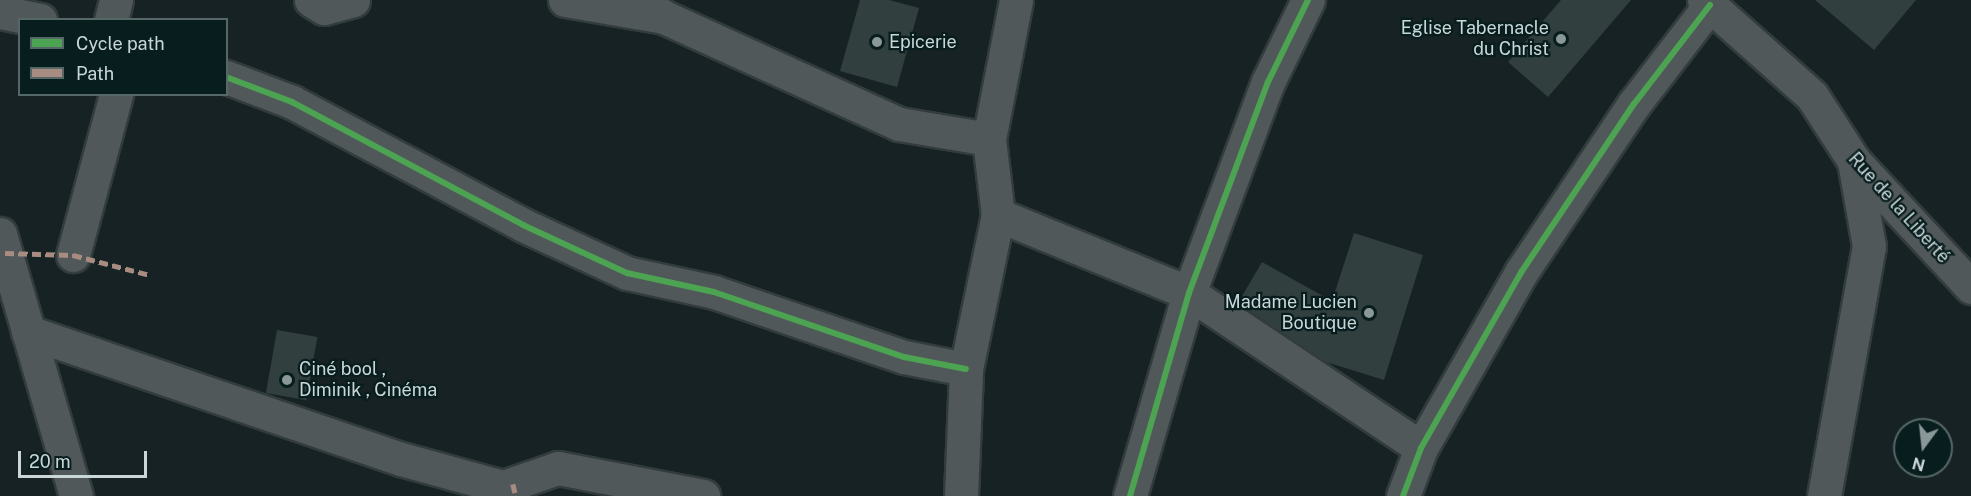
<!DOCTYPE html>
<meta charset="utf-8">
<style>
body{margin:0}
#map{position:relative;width:1971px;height:496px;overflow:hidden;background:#162223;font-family:"Public Sans",sans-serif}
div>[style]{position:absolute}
.building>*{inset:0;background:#31403e;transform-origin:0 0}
.roads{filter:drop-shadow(2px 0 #333c3d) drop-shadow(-2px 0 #333c3d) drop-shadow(0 2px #333c3d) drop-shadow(0 -2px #333c3d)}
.minor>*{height:33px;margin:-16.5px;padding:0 16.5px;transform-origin:16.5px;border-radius:16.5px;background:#515859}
.quiet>*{height:4.5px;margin-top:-2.25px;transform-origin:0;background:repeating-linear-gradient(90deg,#a88b81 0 9px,transparent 0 13.5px)}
.cycleway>*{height:6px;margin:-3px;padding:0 3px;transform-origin:3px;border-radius:3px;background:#4ca352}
.dots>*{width:16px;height:16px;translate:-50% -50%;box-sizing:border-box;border:3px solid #081d1e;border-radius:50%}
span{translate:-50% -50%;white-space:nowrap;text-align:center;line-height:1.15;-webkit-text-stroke:4.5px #081d1e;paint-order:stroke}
.poi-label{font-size:18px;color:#cad7d8}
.right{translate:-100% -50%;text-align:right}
.left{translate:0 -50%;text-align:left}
.street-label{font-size:18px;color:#cad7d8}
.legend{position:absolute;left:18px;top:18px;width:210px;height:78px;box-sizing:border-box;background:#081d1e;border:2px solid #566768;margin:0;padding:8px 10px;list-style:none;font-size:18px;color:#cad7d8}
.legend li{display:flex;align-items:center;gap:12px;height:30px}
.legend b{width:30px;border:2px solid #566768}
.north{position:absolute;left:1893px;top:418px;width:60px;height:60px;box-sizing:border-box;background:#081d1e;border:2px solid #566768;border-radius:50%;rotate:195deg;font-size:16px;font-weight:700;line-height:24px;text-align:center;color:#cad7d8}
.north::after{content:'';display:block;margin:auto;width:21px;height:27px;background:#8b9899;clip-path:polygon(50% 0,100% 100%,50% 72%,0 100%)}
.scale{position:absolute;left:18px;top:451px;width:129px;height:27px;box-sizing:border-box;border:3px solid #cad7d8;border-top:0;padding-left:8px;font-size:18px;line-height:21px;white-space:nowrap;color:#cad7d8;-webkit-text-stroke:4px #081d1e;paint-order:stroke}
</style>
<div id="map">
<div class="building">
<div style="clip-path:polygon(860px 0,889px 0,919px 8px,897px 87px,840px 71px)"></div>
<div style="clip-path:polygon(1561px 0,1631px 0,1548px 97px,1508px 62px)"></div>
<div style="clip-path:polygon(1815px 0,1916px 0,1874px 50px)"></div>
<div style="clip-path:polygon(1354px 233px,1423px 255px,1384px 380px,1326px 362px,1238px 303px,1262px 262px,1332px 301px)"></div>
<div style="left:277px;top:330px;width:41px;height:64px;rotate:10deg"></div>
</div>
<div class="roads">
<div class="minor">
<div style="left:311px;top:0;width:15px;rotate:32deg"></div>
<div style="left:324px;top:8px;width:30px;rotate:-15deg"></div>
<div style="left:565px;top:0;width:95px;rotate:9.7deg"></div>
<div style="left:636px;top:0;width:33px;rotate:31deg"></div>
<div style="left:664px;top:17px;width:258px;rotate:24.5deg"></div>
<div style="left:899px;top:124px;width:91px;rotate:9.5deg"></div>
<div style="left:1704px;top:0;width:144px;rotate:41.6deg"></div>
<div style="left:1812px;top:96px;width:77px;rotate:57.1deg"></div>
<div style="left:1854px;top:161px;width:172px;rotate:47.1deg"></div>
<div style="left:0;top:12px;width:41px;rotate:11.3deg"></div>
<div style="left:111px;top:20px;width:21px;rotate:-76deg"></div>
<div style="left:226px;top:77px;width:71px;rotate:20.7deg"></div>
<div style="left:292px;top:102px;width:262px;rotate:28deg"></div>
<div style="left:523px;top:225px;width:115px;rotate:24.8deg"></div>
<div style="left:627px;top:273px;width:89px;rotate:12.3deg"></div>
<div style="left:714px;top:292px;width:201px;rotate:18.9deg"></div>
<div style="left:904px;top:357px;width:63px;rotate:11deg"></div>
<div style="left:998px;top:215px;width:206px;rotate:22.2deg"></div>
<div style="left:1189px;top:293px;width:279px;rotate:33.7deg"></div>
<div style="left:0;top:234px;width:273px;rotate:73.8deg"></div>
<div style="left:73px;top:255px;width:167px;rotate:-75deg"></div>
<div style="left:28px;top:332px;width:394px;rotate:18.8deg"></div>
<div style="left:401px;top:459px;width:106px;rotate:15.4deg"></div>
<div style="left:503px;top:487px;width:58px;rotate:-19.1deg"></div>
<div style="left:558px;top:468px;width:148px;rotate:10.9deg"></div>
<div style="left:961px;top:496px;width:127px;rotate:-87.7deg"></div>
<div style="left:966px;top:369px;width:157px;rotate:-78.3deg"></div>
<div style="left:998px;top:215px;width:77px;rotate:-96.8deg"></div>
<div style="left:989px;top:139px;width:142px;rotate:-79deg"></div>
<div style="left:1130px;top:496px;width:211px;rotate:-73.8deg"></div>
<div style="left:1189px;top:293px;width:225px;rotate:-69.5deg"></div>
<div style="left:1268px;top:82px;width:91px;rotate:-64deg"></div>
<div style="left:1403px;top:496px;width:51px;rotate:-69.4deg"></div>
<div style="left:1421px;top:448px;width:204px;rotate:-60.3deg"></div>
<div style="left:1522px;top:271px;width:201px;rotate:-56.2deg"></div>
<div style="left:1634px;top:104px;width:125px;rotate:-52.5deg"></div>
<div style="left:1824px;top:496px;width:254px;rotate:-79.8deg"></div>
<div style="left:1869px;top:246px;width:86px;rotate:-100deg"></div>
</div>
</div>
<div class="quiet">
<div style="left:5px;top:253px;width:68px;rotate:1.7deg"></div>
<div style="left:73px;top:255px;width:80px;rotate:14.6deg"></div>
<div style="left:513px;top:484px;width:12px;rotate:76deg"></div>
</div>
<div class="cycleway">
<div style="left:226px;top:77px;width:71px;rotate:20.7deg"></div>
<div style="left:292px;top:102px;width:262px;rotate:28deg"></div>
<div style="left:523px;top:225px;width:115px;rotate:24.8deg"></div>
<div style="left:627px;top:273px;width:89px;rotate:12.3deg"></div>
<div style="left:714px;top:292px;width:201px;rotate:18.9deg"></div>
<div style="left:904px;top:357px;width:63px;rotate:11deg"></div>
<div style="left:1130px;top:496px;width:211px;rotate:-73.8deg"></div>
<div style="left:1189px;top:293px;width:225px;rotate:-69.5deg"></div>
<div style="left:1268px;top:82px;width:91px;rotate:-64deg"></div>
<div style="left:1403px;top:496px;width:51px;rotate:-69.4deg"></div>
<div style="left:1421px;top:448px;width:204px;rotate:-60.3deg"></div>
<div style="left:1522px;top:271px;width:201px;rotate:-56.2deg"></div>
<div style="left:1634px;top:104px;width:125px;rotate:-52.5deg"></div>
</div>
<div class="dots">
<div style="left:1561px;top:39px;background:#8b9899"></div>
<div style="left:877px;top:42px;background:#8b9899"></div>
<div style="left:1369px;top:313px;background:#8b9899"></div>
<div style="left:287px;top:380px;background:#8b9899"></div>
</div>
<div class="poi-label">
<span class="right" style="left:1549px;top:39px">Eglise Tabernacle<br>du Christ</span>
<span class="left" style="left:889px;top:42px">Epicerie</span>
<span class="right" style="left:1357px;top:313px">Madame Lucien<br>Boutique</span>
<span class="left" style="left:299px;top:380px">Ciné bool ,<br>Diminik , Cinéma</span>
</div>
<div class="street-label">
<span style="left:1899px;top:208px;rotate:48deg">Rue de la Liberté</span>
</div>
<ul class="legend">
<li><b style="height:8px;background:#4ca352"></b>Cycle path</li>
<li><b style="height:8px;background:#a88b81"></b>Path</li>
</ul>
<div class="north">N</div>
<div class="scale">20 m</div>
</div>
